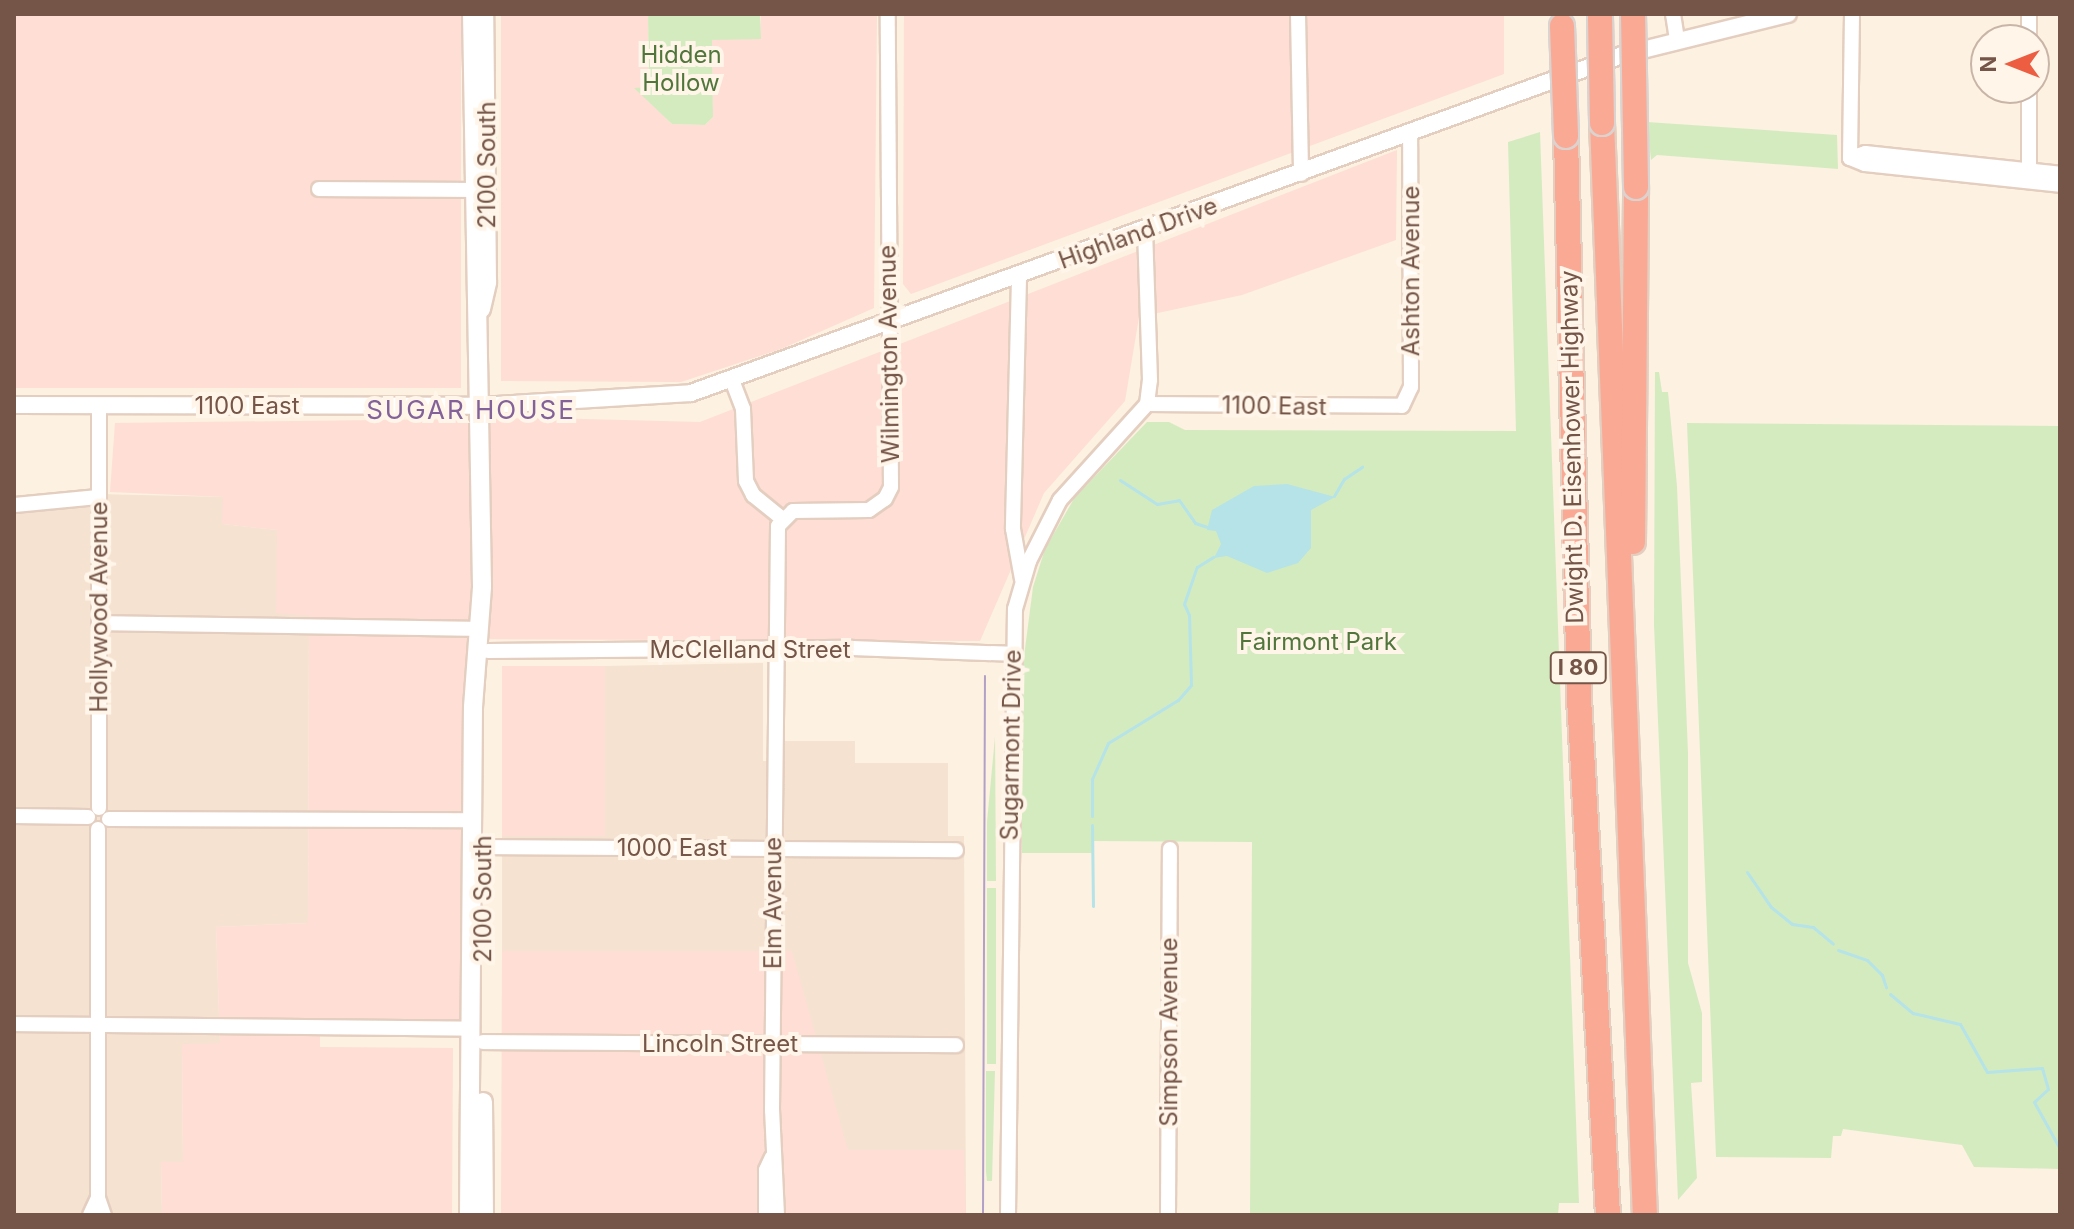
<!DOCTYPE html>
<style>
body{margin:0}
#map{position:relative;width:2074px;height:1229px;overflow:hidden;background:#fdf1e1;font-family:Inter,sans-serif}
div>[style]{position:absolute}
.residential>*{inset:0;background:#f5e2d0}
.commercial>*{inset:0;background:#feded5;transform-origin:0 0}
.green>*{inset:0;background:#d4ebc0;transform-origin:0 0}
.water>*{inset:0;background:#b5e3e7}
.stream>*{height:3px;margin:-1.5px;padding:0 1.5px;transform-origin:1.5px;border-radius:1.5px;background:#b5e3e7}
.roads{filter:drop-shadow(2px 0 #e4cec0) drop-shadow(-2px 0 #e4cec0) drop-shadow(0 2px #e4cec0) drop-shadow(0 -2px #e4cec0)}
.minor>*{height:14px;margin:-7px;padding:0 7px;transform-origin:7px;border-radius:7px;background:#fff}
.tertiary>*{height:16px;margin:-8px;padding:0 8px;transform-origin:8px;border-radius:8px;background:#fff}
.secondary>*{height:18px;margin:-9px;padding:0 9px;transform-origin:9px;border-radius:9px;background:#fff}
.motorway>*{height:24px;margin:-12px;padding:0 12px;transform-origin:12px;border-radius:12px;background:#faa995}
.tram>*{height:2px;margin:-1px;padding:0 1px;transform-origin:1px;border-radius:1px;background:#b2a0c6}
.bridges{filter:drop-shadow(2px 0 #dbd3cf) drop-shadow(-2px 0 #dbd3cf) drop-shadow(0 2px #dbd3cf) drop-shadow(0 -2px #dbd3cf)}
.motorway-bridge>*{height:24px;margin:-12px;padding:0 12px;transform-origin:12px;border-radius:12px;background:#faa995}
span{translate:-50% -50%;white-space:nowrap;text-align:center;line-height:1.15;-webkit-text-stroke:8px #fff5e9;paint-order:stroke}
.shield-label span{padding:2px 6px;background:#fff5e9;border:2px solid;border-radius:6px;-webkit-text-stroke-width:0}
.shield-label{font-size:22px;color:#755547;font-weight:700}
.park-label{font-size:24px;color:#51763c}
.street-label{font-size:24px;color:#755547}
.neighbourhood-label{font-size:26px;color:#836299;letter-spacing:2px}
.frame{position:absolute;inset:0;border:16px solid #755547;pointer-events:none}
.north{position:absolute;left:1970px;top:24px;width:80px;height:80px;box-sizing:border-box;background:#fff5e9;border:2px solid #c8b5a8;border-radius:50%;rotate:270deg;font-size:22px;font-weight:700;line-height:32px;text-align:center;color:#755547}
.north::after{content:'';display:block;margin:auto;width:28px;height:36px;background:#ec5d41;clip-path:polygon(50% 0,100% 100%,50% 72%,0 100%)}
</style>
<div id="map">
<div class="residential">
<div style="clip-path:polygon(54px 493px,224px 497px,223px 524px,277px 530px,309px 616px,308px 923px,216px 927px,220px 1044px,182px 1044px,183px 1163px,161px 1162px,162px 1215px,14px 1215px,14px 499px)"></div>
<div style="clip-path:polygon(763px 663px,763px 761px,782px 761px,782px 741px,855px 741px,855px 763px,948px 763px,948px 836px,964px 836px,966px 1215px,797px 1215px,502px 951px,502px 836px,605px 835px,605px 666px)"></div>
</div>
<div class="commercial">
<div style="left:14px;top:14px;width:447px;height:374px"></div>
<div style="clip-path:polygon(501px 14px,648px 14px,649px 88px,635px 88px,672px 124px,705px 125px,713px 117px,712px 39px,760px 39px,761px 14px,877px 14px,874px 308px,781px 349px,681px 382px,501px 381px)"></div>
<div style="clip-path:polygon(904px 14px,1504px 14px,1504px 74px,911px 294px,903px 284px)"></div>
<div style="clip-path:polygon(1397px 150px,1396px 240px,1242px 295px,1139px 317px,1125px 401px,1044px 493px,980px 641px,469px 639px,469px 1021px,320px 1020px,320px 1047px,453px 1048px,452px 1215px,162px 1215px,161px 1162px,183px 1162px,182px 1044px,220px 1043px,216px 927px,308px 923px,309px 616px,276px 613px,277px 530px,222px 524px,223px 497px,110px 492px,115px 423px,545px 418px,700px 422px)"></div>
<div style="left:502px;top:666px;width:103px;height:170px"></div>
<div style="clip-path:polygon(502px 951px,792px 951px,848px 1150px,964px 1150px,966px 1215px,501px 1215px)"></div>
</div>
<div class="green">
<div style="clip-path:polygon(648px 14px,760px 14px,761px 39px,712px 40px,713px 117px,705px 125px,672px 124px,634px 88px,649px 87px)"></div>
<div style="clip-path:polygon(1647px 122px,1837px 135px,1838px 169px,1657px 155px,1651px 160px)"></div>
<div style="clip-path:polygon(1540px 132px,1579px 1203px,1559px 1203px,1558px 1215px,1250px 1215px,1252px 842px,1092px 841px,1092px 853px,1022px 853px,1022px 672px,1033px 587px,1045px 549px,1075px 497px,1147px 422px,1169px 422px,1185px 430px,1516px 431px,1508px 142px)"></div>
<div style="clip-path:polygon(1655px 372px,1659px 372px,1662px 392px,1668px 392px,1677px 486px,1688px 753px,1688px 963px,1702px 1013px,1702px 1082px,1691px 1083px,1697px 1178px,1678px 1200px,1654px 625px)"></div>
<div style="clip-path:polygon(1687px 423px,2060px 426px,2060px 1169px,1974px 1167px,1962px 1145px,1843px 1129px,1841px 1136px,1833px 1136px,1831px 1158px,1716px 1157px)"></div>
<div style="clip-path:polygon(995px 737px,996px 881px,987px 881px,987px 822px)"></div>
<div style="left:987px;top:888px;width:9px;height:176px"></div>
<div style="clip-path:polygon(986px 1071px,995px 1071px,992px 1181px,987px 1181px,986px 1172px)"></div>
</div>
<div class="water">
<div style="clip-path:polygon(1287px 484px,1335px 497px,1311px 510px,1311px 548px,1298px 563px,1267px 573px,1227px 556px,1214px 558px,1221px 544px,1216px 531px,1207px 530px,1212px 510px,1254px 486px)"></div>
</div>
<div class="stream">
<div style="left:1120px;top:480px;width:44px;rotate:33deg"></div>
<div style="left:1157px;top:504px;width:22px;rotate:-10deg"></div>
<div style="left:1179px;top:500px;width:28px;rotate:55deg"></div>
<div style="left:1195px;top:523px;width:13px;rotate:18deg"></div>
<div style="left:1334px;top:496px;width:20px;rotate:-60deg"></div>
<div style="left:1344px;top:479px;width:22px;rotate:-34deg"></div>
<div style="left:1092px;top:816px;width:37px;rotate:-90deg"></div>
<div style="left:1092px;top:779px;width:39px;rotate:-66deg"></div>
<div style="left:1108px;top:743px;width:82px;rotate:-31.6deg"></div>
<div style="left:1178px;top:700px;width:20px;rotate:-49deg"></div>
<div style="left:1191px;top:685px;width:70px;rotate:-91.6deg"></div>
<div style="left:1189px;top:615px;width:12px;rotate:-114deg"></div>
<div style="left:1184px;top:604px;width:39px;rotate:-71deg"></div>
<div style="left:1197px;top:567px;width:19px;rotate:-32deg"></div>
<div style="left:1092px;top:825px;width:81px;rotate:89.3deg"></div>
<div style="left:1747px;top:872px;width:42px;rotate:55.6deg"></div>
<div style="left:1771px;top:907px;width:27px;rotate:39deg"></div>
<div style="left:1792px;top:924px;width:21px;rotate:8deg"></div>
<div style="left:1813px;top:927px;width:26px;rotate:40deg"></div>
<div style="left:1838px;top:950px;width:31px;rotate:19deg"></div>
<div style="left:1867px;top:960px;width:21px;rotate:45deg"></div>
<div style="left:1882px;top:975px;width:13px;rotate:72deg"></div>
<div style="left:1890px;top:994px;width:30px;rotate:40deg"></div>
<div style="left:1913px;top:1013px;width:48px;rotate:13.2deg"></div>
<div style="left:1960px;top:1024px;width:55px;rotate:60.6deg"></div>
<div style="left:1987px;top:1072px;width:55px;rotate:-4.2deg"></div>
<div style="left:2042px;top:1068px;width:22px;rotate:74deg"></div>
<div style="left:2048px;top:1089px;width:19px;rotate:137deg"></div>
<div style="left:2034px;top:1102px;width:54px;rotate:61deg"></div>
</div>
<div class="roads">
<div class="minor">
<div style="left:1298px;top:14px;width:160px;rotate:88.9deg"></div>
<div style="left:1673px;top:14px;width:26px;rotate:81deg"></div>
<div style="left:2029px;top:14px;width:26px;rotate:90deg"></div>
<div style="left:1850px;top:158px;width:16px;rotate:22deg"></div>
<div style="left:1865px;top:164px;width:196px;rotate:6.1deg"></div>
<div style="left:1850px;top:158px;width:16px;rotate:-18deg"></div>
<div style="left:1865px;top:153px;width:196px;rotate:6.1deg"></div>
<div style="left:1850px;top:158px;width:144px;rotate:-89.2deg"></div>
<div style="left:2029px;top:178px;width:90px;rotate:-90deg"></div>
<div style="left:319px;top:189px;width:154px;rotate:0.4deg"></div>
<div style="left:1019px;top:278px;width:251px;rotate:91.4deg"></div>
<div style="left:1013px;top:529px;width:51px;rotate:79.8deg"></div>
<div style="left:732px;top:380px;width:31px;rotate:69deg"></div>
<div style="left:743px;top:409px;width:72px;rotate:87.6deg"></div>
<div style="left:746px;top:481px;width:16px;rotate:63deg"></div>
<div style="left:753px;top:495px;width:36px;rotate:39deg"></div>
<div style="left:1147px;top:404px;width:255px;rotate:0.4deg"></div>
<div style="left:1402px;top:406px;width:21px;rotate:-65deg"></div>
<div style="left:1411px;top:387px;width:253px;rotate:-90.2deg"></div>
<div style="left:99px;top:406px;width:402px;rotate:90deg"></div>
<div style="left:14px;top:505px;width:85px;rotate:-5.4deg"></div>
<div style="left:99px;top:623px;width:379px;rotate:0.9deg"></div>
<div style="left:488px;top:651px;width:364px;rotate:-0.5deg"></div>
<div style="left:852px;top:648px;width:160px;rotate:2.1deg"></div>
<div style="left:14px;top:816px;width:74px;rotate:0.8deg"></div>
<div style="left:109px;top:819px;width:362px;rotate:0.2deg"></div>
<div style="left:98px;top:829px;width:369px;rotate:90deg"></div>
<div style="left:98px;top:1198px;width:18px;rotate:71deg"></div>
<div style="left:483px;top:847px;width:473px;rotate:0.4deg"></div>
<div style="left:14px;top:1024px;width:458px;rotate:0.6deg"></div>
<div style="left:483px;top:1042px;width:473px;rotate:0.4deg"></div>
<div style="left:90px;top:1215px;width:19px;rotate:-65deg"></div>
<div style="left:766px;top:1215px;width:45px;rotate:-90deg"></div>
<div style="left:766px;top:1170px;width:14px;rotate:-65deg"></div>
<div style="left:777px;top:1215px;width:105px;rotate:-92.7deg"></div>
<div style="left:772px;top:1110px;width:584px;rotate:-89.41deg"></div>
<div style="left:778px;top:526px;width:21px;rotate:-45deg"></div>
<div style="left:793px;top:511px;width:76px;rotate:-0.8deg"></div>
<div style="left:869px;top:510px;width:19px;rotate:-35deg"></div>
<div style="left:885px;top:499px;width:13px;rotate:-63deg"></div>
<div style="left:891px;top:487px;width:473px;rotate:-90.4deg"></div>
<div style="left:1008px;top:1215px;width:606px;rotate:-89.34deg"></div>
<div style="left:1015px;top:609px;width:50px;rotate:-73.7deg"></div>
<div style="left:1029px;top:561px;width:68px;rotate:-63.1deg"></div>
<div style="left:1060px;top:500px;width:130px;rotate:-47.8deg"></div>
<div style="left:1147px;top:404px;width:24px;rotate:-83deg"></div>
<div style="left:1150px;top:380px;width:149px;rotate:-91.9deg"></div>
<div style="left:1168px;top:1215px;width:366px;rotate:-89.7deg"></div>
</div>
<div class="tertiary">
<div style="left:14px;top:405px;width:466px;rotate:0.1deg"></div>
<div style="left:480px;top:406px;width:211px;rotate:-3.5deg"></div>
<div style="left:691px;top:393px;width:990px;rotate:-19.95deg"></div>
<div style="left:1622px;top:55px;width:171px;rotate:-13.9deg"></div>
</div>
<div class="secondary">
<div style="left:481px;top:309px;width:28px;rotate:-77deg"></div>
<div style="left:487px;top:282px;width:268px;rotate:-90.6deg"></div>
<div style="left:483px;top:1102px;width:113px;rotate:89.5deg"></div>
<div style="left:469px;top:1215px;width:508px;rotate:-89.55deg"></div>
<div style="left:473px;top:707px;width:121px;rotate:-85.7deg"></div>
<div style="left:482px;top:586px;width:572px;rotate:-91deg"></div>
</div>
<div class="motorway">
<div style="left:1602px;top:123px;width:1093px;rotate:87.75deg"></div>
<div style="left:1566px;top:136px;width:562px;rotate:88.67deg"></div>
<div style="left:1579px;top:698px;width:518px;rotate:86.79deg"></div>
<div style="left:1633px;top:542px;width:355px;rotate:-89.5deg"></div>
</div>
</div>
<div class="tram">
<div style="left:983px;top:1215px;width:539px;rotate:-89.79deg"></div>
</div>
<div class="bridges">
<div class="motorway-bridge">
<div style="left:1633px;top:14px;width:173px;rotate:89deg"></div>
<div style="left:1600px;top:17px;width:106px;rotate:88.9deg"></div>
<div style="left:1562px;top:26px;width:110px;rotate:87.9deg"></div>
</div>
</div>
<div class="shield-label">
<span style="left:1578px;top:668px">I 80</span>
</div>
<div class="park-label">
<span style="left:681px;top:69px">Hidden<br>Hollow</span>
<span style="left:1318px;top:642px">Fairmont Park</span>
</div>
<div class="street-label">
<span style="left:487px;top:165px;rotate:-90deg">2100 South</span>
<span style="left:1138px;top:233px;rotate:-20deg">Highland Drive</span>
<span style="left:1411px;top:271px;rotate:-90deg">Ashton Avenue</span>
<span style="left:889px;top:354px;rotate:-91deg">Wilmington Avenue</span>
<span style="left:247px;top:406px">1100 East</span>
<span style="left:1274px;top:406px;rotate:1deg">1100 East</span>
<span style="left:1572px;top:447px;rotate:-91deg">Dwight D. Eisenhower Highway</span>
<span style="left:99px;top:607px;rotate:-90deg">Hollywood Avenue</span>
<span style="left:750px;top:650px">McClelland Street</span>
<span style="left:1011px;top:745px;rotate:-89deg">Sugarmont Drive</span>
<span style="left:672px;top:848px">1000 East</span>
<span style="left:483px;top:899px;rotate:-90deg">2100 South</span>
<span style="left:773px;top:903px;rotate:-90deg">Elm Avenue</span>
<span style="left:1169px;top:1032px;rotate:-90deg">Simpson Avenue</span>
<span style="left:720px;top:1044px">Lincoln Street</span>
</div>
<div class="neighbourhood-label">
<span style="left:471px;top:410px">SUGAR HOUSE</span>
</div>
<div class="frame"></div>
<div class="north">N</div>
</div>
